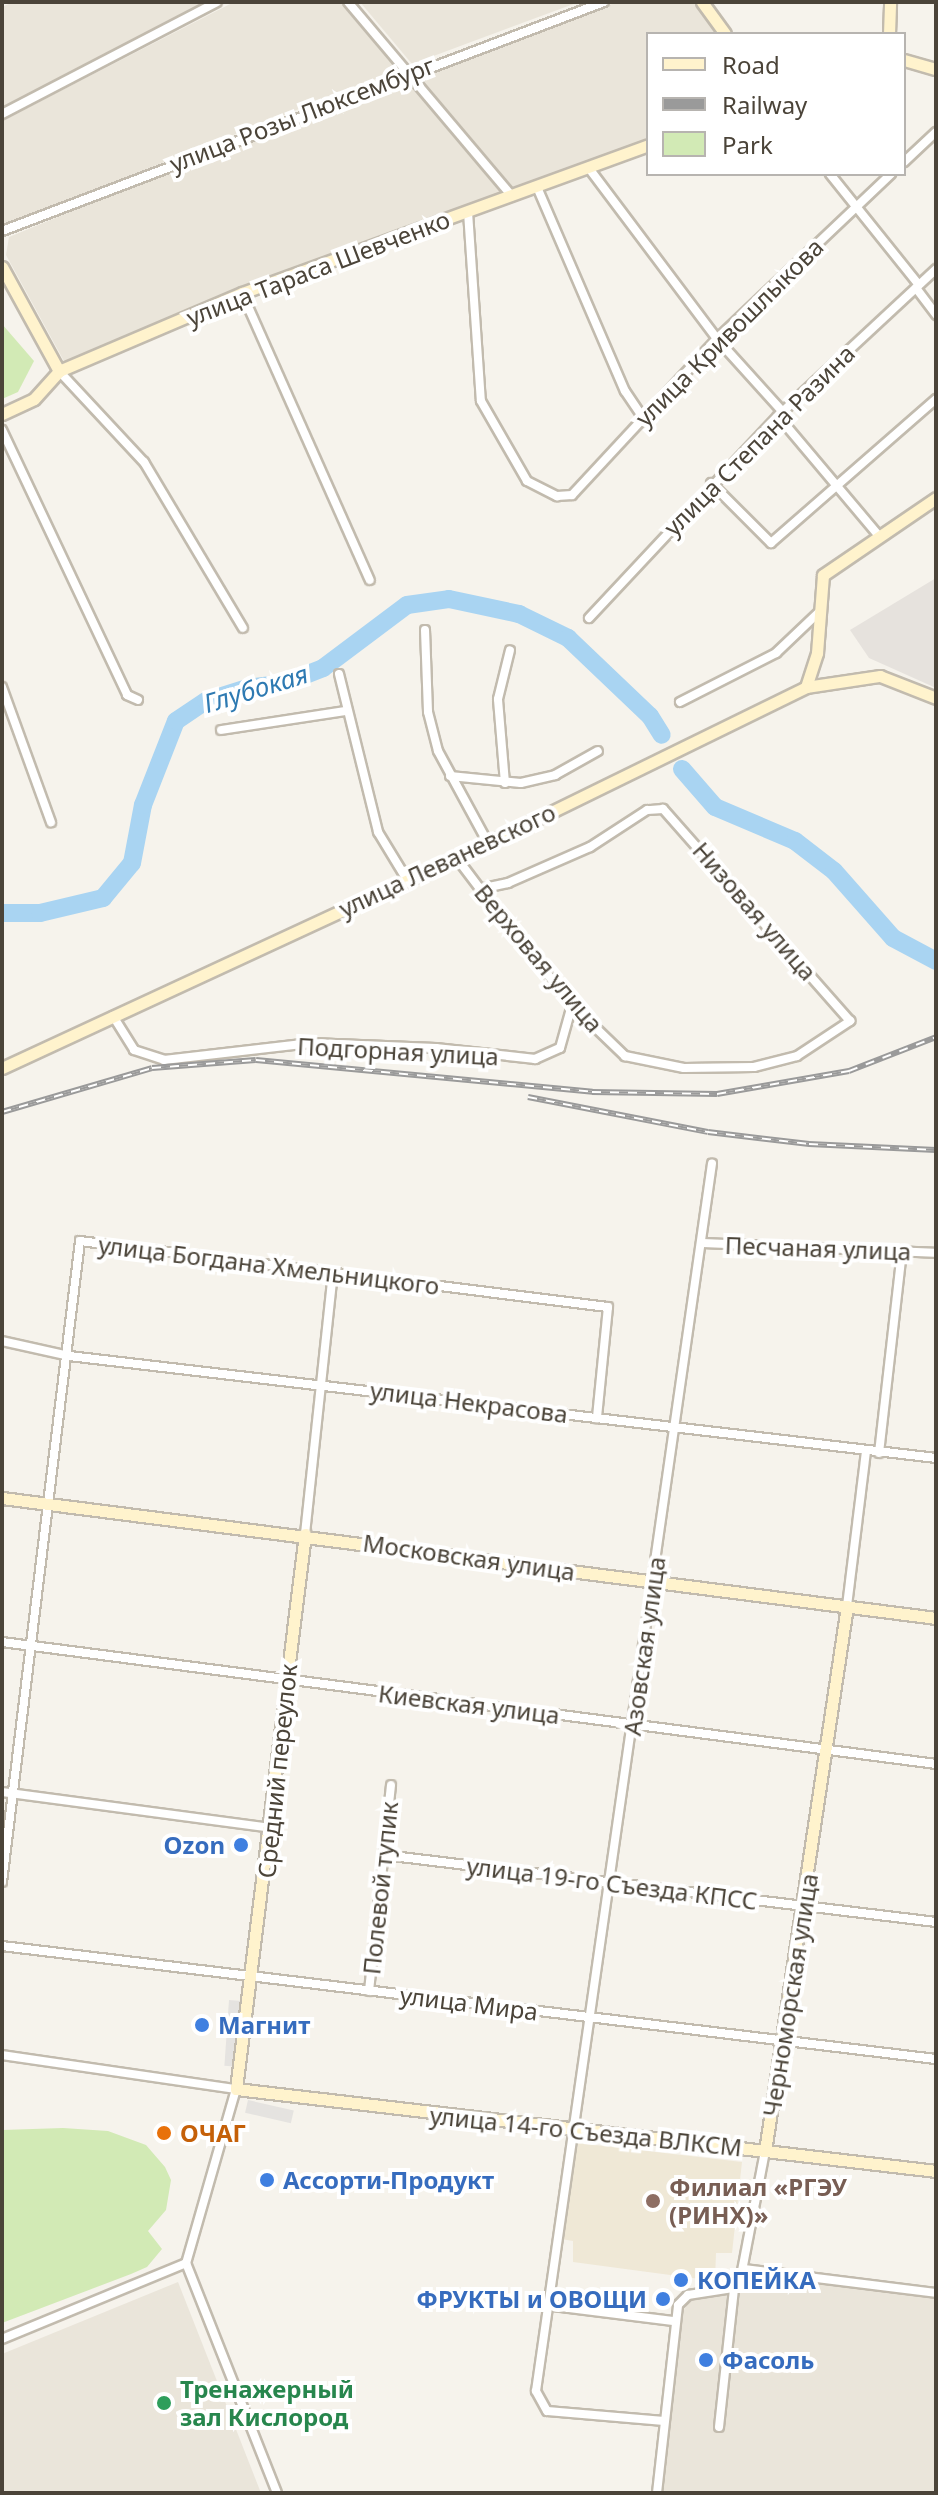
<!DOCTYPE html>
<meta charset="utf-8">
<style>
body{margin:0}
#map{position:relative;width:938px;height:2495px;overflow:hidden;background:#f6f3ec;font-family:"Noto Sans",sans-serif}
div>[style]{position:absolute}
.residential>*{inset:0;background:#eae5da}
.industrial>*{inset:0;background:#e6e2dd}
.education>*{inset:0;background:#efe8d6}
.green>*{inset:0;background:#d2eab5}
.parking>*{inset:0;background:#e5e3e0;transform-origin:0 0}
.river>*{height:18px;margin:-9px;padding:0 9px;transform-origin:9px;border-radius:9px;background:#a9d4f2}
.roads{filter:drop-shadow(2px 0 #c2bbae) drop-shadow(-2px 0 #c2bbae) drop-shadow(0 2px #c2bbae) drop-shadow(0 -2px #c2bbae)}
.street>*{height:8px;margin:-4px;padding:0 4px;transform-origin:4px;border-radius:4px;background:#fff}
.secondary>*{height:11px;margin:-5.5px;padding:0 5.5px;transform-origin:5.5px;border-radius:5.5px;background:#fff3cd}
.rail>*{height:6px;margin-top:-3px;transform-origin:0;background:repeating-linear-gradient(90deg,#fff 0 9px,#9a9a9a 0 18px);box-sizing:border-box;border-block:2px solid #9a9a9a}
.dots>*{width:22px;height:22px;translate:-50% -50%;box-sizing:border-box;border:4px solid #fff;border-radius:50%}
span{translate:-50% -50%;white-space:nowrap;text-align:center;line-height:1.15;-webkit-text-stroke:8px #fff;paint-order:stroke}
.street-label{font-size:24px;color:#4b4439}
.shop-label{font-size:24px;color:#366cbe;font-weight:700}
.right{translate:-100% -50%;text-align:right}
.left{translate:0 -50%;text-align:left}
.food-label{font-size:24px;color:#c56008;font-weight:700}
.education-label{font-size:24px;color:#785e54;font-weight:700}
.leisure-label{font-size:24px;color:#27864d;font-weight:700}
.water-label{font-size:26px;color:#2e7ab2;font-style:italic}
.frame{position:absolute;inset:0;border:4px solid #4b4439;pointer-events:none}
.legend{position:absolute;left:646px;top:32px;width:260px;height:144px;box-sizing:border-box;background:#fff;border:2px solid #b7b4b0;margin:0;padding:10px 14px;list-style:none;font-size:24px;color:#4b4439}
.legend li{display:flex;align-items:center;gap:16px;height:40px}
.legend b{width:40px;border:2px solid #b7b4b0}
</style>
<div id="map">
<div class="residential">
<div style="clip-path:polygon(13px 2px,211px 2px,2px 110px,2px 7px)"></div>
<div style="clip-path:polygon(234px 2px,339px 2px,398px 70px,2px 226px,2px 121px)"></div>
<div style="clip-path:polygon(360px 2px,579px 2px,412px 64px)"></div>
<div style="clip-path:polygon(617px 2px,696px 2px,721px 34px,648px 34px,648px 143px,512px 193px,418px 78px)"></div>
<div style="clip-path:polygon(408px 73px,511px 195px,65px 363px,6px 255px,9px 237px)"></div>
<div style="clip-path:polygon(751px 2273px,936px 2298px,936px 2493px,661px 2493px,679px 2318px,690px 2300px,737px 2290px)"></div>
<div style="clip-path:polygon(178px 2282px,261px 2493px,2px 2493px,2px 2354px)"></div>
</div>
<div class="industrial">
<div style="clip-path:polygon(936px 578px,936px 688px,869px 658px,850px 630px)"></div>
</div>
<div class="education">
<div style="clip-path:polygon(578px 2143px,742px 2162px,732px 2253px,716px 2253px,715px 2281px,573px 2262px,573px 2241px,561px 2239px)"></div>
</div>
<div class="green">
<div style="clip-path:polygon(2px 324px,34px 361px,18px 392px,2px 399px)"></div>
<div style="clip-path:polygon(63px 2128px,108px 2131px,146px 2145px,165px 2167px,171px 2180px,166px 2210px,148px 2231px,162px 2249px,147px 2267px,131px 2274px,2px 2323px,2px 2130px)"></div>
</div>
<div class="parking">
<div style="left:229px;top:2000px;width:13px;height:66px;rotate:4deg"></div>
<div style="left:248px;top:2100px;width:47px;height:13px;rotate:13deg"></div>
</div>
<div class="river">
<div style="left:682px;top:769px;width:50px;rotate:49deg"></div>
<div style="left:715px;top:807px;width:87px;rotate:23deg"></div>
<div style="left:795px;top:841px;width:49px;rotate:37.6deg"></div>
<div style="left:834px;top:871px;width:89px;rotate:48.6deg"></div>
<div style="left:893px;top:938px;width:49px;rotate:28.1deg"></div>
<div style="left:2px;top:913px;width:38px"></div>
<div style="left:40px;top:913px;width:65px;rotate:-13.4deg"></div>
<div style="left:103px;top:898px;width:45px;rotate:-50.4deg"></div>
<div style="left:132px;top:863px;width:59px;rotate:-79.3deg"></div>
<div style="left:143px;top:805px;width:90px;rotate:-68.6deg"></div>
<div style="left:176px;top:721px;width:36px;rotate:-34deg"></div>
<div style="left:206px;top:701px;width:43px;rotate:-17.6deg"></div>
<div style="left:247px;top:688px;width:35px;rotate:-7deg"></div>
<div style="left:282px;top:684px;width:44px;rotate:-21.3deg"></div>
<div style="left:323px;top:668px;width:105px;rotate:-36.9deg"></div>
<div style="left:407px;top:605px;width:42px;rotate:-8.1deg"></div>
<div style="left:449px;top:599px;width:72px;rotate:12.1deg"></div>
<div style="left:519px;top:614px;width:55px;rotate:26.1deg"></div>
<div style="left:568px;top:638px;width:113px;rotate:43.6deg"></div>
<div style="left:650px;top:716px;width:22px;rotate:58deg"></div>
</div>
<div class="roads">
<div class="street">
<div style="left:348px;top:2px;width:254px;rotate:49.8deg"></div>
<div style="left:2px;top:114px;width:242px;rotate:-27.5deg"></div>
<div style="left:904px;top:162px;width:44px;rotate:-43.2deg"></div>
<div style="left:588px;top:167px;width:215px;rotate:53.1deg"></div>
<div style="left:717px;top:339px;width:98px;rotate:47.9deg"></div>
<div style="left:830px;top:174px;width:142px;rotate:51.3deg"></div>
<div style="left:537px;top:187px;width:222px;rotate:66.7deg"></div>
<div style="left:625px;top:391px;width:30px;rotate:56deg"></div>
<div style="left:468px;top:212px;width:189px;rotate:86.1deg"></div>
<div style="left:481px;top:401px;width:92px;rotate:60.1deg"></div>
<div style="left:527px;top:481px;width:34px;rotate:27deg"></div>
<div style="left:557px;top:496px;width:15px;rotate:-4deg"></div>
<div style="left:572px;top:495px;width:213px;rotate:-47.1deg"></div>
<div style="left:717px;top:339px;width:240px;rotate:-43.5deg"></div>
<div style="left:2px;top:231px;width:644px;rotate:-20.83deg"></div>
<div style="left:916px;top:288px;width:34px;rotate:53deg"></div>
<div style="left:242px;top:293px;width:314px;rotate:66deg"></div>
<div style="left:59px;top:371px;width:125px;rotate:47deg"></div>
<div style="left:144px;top:462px;width:193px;rotate:59.2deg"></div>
<div style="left:778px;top:416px;width:157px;rotate:49.9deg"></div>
<div style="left:2px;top:430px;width:293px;rotate:64.7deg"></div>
<div style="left:127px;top:695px;width:12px;rotate:24deg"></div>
<div style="left:711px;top:483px;width:85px;rotate:45deg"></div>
<div style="left:771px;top:543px;width:219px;rotate:-41.1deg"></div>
<div style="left:589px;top:618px;width:277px;rotate:-46.9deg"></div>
<div style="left:778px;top:416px;width:216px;rotate:-42.9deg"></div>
<div style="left:425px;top:630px;width:82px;rotate:87.9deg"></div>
<div style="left:428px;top:712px;width:40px;rotate:75.6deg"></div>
<div style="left:438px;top:751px;width:105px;rotate:61.5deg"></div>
<div style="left:339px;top:674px;width:163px;rotate:76.1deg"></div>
<div style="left:378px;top:832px;width:54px;rotate:58.7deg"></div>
<div style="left:2px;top:687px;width:144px;rotate:70.1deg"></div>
<div style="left:680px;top:702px;width:108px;rotate:-27deg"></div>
<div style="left:776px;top:653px;width:59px;rotate:-43.6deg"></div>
<div style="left:221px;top:730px;width:125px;rotate:-8.7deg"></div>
<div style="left:450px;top:776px;width:71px;rotate:5.6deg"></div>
<div style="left:521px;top:783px;width:35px;rotate:-13deg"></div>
<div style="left:555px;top:775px;width:49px;rotate:-29.2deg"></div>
<div style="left:505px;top:783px;width:84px;rotate:-94.8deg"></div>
<div style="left:498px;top:699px;width:50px;rotate:-76.2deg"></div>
<div style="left:456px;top:857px;width:40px;rotate:53deg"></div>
<div style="left:480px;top:889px;width:148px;rotate:51.6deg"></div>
<div style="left:572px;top:1005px;width:74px;rotate:43.9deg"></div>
<div style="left:625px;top:1056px;width:60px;rotate:11.5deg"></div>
<div style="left:684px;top:1068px;width:70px;rotate:-0.8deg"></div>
<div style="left:754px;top:1067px;width:44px;rotate:-14.3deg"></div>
<div style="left:797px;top:1056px;width:64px;rotate:-33.4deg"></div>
<div style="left:850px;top:1021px;width:283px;rotate:-131.4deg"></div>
<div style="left:663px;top:809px;width:16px;rotate:176deg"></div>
<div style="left:647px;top:810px;width:68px;rotate:147deg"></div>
<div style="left:590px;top:847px;width:90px;rotate:156.3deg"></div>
<div style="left:508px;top:883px;width:29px;rotate:168deg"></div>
<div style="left:113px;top:1016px;width:40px;rotate:58deg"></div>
<div style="left:134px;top:1050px;width:32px;rotate:18deg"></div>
<div style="left:164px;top:1060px;width:148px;rotate:-6.6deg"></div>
<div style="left:311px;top:1043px;width:125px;rotate:2.3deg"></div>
<div style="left:436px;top:1048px;width:100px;rotate:6.3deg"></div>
<div style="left:535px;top:1059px;width:27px;rotate:-24deg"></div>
<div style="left:560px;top:1048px;width:45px;rotate:-74.4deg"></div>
<div style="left:701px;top:1243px;width:235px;rotate:2.4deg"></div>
<div style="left:2px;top:1341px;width:69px;rotate:12.6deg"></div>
<div style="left:69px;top:1356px;width:873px;rotate:6.71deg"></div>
<div style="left:879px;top:1453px;width:203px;rotate:-83.5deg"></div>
<div style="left:305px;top:1534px;width:262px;rotate:-83.9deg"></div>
<div style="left:847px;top:1606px;width:156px;rotate:-83deg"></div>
<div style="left:2px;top:1642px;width:942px;rotate:7.44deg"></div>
<div style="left:2px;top:1792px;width:271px;rotate:7.6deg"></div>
<div style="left:384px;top:1855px;width:556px;rotate:6.92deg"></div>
<div style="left:2px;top:1882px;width:646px;rotate:-83.06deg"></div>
<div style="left:80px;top:1241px;width:532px;rotate:7.13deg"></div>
<div style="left:608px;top:1307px;width:112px;rotate:95.7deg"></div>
<div style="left:2px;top:1946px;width:941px;rotate:6.9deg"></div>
<div style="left:369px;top:1991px;width:207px;rotate:-83.9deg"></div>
<div style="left:2px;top:2055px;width:236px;rotate:8.3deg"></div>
<div style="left:236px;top:2089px;width:181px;rotate:106deg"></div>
<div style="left:186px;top:2263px;width:247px;rotate:68.4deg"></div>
<div style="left:744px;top:2269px;width:193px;rotate:7.1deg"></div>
<div style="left:545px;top:2305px;width:129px;rotate:7.1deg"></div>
<div style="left:2px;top:2339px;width:199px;rotate:-22.4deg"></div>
<div style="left:664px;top:2421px;width:117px;rotate:-175.1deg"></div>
<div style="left:547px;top:2411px;width:23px;rotate:-119deg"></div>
<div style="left:536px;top:2391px;width:1240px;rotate:-81.84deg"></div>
<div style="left:719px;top:2427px;width:140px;rotate:-83.8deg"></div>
<div style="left:657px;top:2493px;width:189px;rotate:-83.6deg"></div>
<div style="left:678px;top:2305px;width:14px;rotate:-45deg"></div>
<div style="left:688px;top:2295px;width:47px;rotate:-8.7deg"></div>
<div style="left:734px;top:2288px;width:9px;rotate:-49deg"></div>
<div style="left:740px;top:2281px;width:132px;rotate:-79.1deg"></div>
</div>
<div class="secondary">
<div style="left:702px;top:2px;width:39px;rotate:54deg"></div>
<div style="left:889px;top:34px;width:32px;rotate:-88deg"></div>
<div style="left:904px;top:60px;width:33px;rotate:16deg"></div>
<div style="left:2px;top:267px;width:119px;rotate:61.3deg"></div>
<div style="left:2px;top:414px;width:35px;rotate:-25deg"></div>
<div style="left:34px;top:399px;width:38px;rotate:-48deg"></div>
<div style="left:59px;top:371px;width:199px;rotate:-23.1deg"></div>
<div style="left:242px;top:293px;width:432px;rotate:-20deg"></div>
<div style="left:806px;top:687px;width:36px;rotate:-72deg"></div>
<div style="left:817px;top:653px;width:78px;rotate:-85.6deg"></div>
<div style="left:823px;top:575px;width:137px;rotate:-34.3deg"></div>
<div style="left:2px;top:1068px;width:536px;rotate:-24.84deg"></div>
<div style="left:488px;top:843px;width:354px;rotate:-26.1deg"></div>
<div style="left:806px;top:687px;width:75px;rotate:-8.5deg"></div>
<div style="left:880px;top:676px;width:60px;rotate:21.4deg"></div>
<div style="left:2px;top:1498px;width:942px;rotate:7.32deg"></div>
<div style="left:305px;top:1534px;width:559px;rotate:97.09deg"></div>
<div style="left:236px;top:2089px;width:705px;rotate:6.68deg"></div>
<div style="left:765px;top:2151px;width:551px;rotate:-81.44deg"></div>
</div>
</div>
<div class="rail">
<div style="left:528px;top:1097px;width:183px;rotate:11deg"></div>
<div style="left:708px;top:1132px;width:102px;rotate:6.8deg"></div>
<div style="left:809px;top:1144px;width:127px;rotate:2.7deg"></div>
<div style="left:2px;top:1112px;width:156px;rotate:-16.3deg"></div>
<div style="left:152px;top:1068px;width:104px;rotate:-4.4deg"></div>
<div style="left:256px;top:1060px;width:338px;rotate:5.4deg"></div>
<div style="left:592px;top:1092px;width:125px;rotate:0.9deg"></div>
<div style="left:717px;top:1094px;width:134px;rotate:-9.9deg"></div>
<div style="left:849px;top:1071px;width:93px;rotate:-21.3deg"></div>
</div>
<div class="dots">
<div style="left:241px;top:1845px;background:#3f7fe0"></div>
<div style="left:202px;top:2025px;background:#3f7fe0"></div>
<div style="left:164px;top:2133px;background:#e8710a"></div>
<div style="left:267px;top:2180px;background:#3f7fe0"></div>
<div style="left:653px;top:2201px;background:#8d6e63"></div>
<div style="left:681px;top:2280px;background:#3f7fe0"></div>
<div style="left:663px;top:2299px;background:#3f7fe0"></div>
<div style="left:706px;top:2360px;background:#3f7fe0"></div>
<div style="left:164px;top:2403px;background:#2e9e5b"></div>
</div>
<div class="street-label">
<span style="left:302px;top:114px;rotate:-21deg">улица Розы Люксембург</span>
<span style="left:318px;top:268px;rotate:-21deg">улица Тараса Шевченко</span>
<span style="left:729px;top:332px;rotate:-45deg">улица Кривошлыкова</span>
<span style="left:759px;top:440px;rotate:-45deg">улица Степана Разина</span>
<span style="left:447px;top:860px;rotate:-25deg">улица Леваневского</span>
<span style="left:755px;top:911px;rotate:49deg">Низовая улица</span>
<span style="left:539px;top:958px;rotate:50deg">Верховая улица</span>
<span style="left:398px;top:1051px;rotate:3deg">Подгорная улица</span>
<span style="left:818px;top:1248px;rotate:2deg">Песчаная улица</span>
<span style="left:269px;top:1265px;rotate:7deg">улица Богдана Хмельницкого</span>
<span style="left:469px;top:1402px;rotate:7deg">улица Некрасова</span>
<span style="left:469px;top:1557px;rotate:8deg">Московская улица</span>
<span style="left:644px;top:1646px;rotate:-82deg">Азовская улица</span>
<span style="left:469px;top:1704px;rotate:7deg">Киевская улица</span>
<span style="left:277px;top:1771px;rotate:-84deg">Средний переулок</span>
<span style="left:612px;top:1883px;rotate:7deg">улица 19-го Съезда КПСС</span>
<span style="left:380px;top:1888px;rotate:-84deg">Полевой тупик</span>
<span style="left:790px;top:1995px;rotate:-81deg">Черноморская улица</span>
<span style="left:469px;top:2003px;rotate:7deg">улица Мира</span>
<span style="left:586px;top:2131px;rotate:6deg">улица 14-го Съезда ВЛКСМ</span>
</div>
<div class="shop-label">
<span class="right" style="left:225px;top:1845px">Ozon</span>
<span class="left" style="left:218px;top:2025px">Магнит</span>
<span class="left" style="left:283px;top:2180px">Ассорти-Продукт</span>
<span class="left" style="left:697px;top:2280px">КОПЕЙКА</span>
<span class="right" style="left:647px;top:2299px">ФРУКТЫ и ОВОЩИ</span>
<span class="left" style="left:722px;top:2360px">Фасоль</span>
</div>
<div class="food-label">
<span class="left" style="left:180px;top:2133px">ОЧАГ</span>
</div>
<div class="education-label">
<span class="left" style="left:669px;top:2201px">Филиал «РГЭУ<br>(РИНХ)»</span>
</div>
<div class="leisure-label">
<span class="left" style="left:180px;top:2403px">Тренажерный<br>зал Кислород</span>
</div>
<div class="water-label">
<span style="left:256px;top:689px;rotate:-17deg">Глубокая</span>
</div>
<div class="frame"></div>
<ul class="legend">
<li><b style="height:10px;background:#fff3cd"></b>Road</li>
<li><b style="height:10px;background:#9a9a9a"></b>Railway</li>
<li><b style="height:22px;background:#d2eab5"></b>Park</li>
</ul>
</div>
